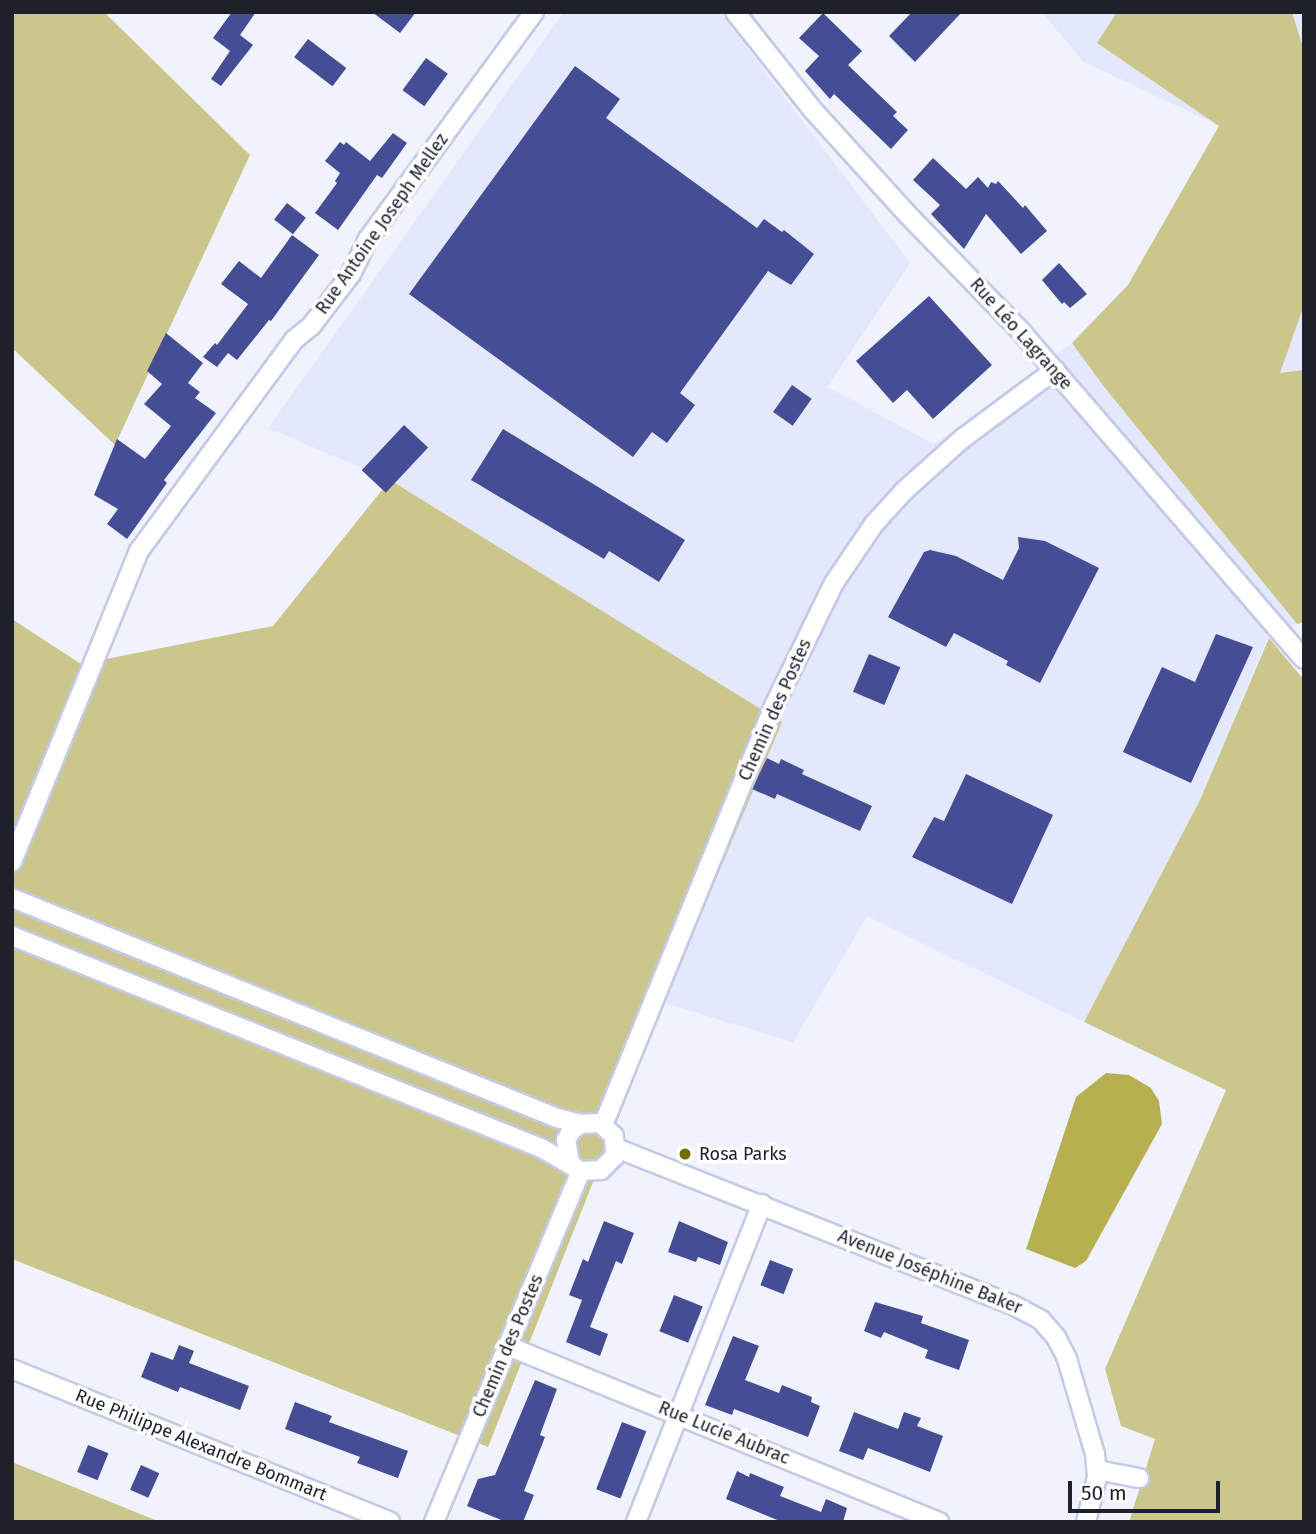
<!DOCTYPE html>
<meta charset="utf-8">
<style>
body{margin:0}
#map{position:relative;width:1316px;height:1534px;overflow:hidden;background:#f0f3fe;font-family:"Fira Sans",sans-serif}
div>[style]{position:absolute}
.built>*{inset:0;background:#e3e8fd}
.green>*{inset:0;background:#cac68c}
.water>*{inset:0;background:#b7b051}
.building>*{inset:0;background:#454d95;transform-origin:0 0}
.roads{filter:drop-shadow(2px 0 #c4cae6) drop-shadow(-2px 0 #c4cae6) drop-shadow(0 2px #c4cae6) drop-shadow(0 -2px #c4cae6)}
.minor>*{height:18px;margin:-9px;padding:0 9px;transform-origin:9px;border-radius:9px;background:#fff}
.dots>*{width:19px;height:19px;translate:-50% -50%;box-sizing:border-box;border:4px solid #fff;border-radius:50%}
span{translate:-50% -50%;white-space:nowrap;text-align:center;line-height:1.15;-webkit-text-stroke:7px #fff;paint-order:stroke}
.street-label{font-size:18px;color:#1e202a}
.poi-label{font-size:18px;color:#1e202a}
.left{translate:0 -50%;text-align:left}
.frame{position:absolute;inset:0;border:14px solid #1e202a;pointer-events:none}
.scale{position:absolute;left:1068px;top:1481px;width:152px;height:32px;box-sizing:border-box;border:4px solid #1e202a;border-top:0;padding-left:9px;font-size:21px;line-height:24px;white-space:nowrap;color:#1e202a;-webkit-text-stroke:5px #fff;paint-order:stroke}
</style>
<div id="map">
<div class="built">
<div style="clip-path:polygon(564px 12px,720px 12px,910px 263px,827px 387px,934px 444px,1072px 343px,1128px 285px,1219px 126px,1083px 61px,1042px 12px,1304px 12px,1304px 622px,1270px 632px,1200px 800px,1084px 1022px,867px 916px,793px 1042px,664px 1003px,782px 722px,390px 480px,268px 428px)"></div>
</div>
<div class="green">
<div style="clip-path:polygon(12px 12px,104px 12px,250px 155px,115px 445px,12px 348px)"></div>
<div style="clip-path:polygon(1117px 12px,1292px 12px,1304px 51px,1304px 305px,1280px 373px,1304px 370px,1304px 622px,1297px 624px,1105px 388px,1072px 343px,1128px 285px,1219px 126px,1097px 43px)"></div>
<div style="clip-path:polygon(390px 480px,782px 722px,664px 1003px,488px 1447px,12px 1259px,12px 619px,81px 664px,273px 626px)"></div>
<div style="clip-path:polygon(1269px 638px,1304px 680px,1304px 1522px,1129px 1522px,1155px 1439px,1121px 1426px,1105px 1369px,1226px 1090px,1084px 1022px,1200px 800px)"></div>
<div style="clip-path:polygon(12px 1462px,160px 1522px,12px 1522px)"></div>
</div>
<div class="water">
<div style="clip-path:polygon(1106px 1073px,1129px 1075px,1151px 1088px,1159px 1101px,1162px 1124px,1086px 1261px,1075px 1268px,1026px 1249px,1076px 1097px)"></div>
</div>
<div class="building">
<div style="clip-path:polygon(232px 12px,256px 12px,240px 35px,253px 45px,221px 86px,211px 79px,230px 51px,213px 38px)"></div>
<div style="clip-path:polygon(372px 12px,416px 12px,400px 33px)"></div>
<div style="clip-path:polygon(912px 12px,962px 12px,915px 62px,889px 36px)"></div>
<div style="clip-path:polygon(823px 13px,862px 51px,848px 65px,897px 112px,893px 116px,908px 130px,891px 149px,834px 94px,830px 99px,805px 71px,819px 56px,799px 38px)"></div>
<div style="left:308px;top:39px;width:48px;height:23px;rotate:37deg"></div>
<div style="left:426px;top:58px;width:27px;height:40px;rotate:36deg"></div>
<div style="clip-path:polygon(575px 66px,620px 99px,606px 118px,757px 228px,764px 219px,782px 232px,784px 230px,814px 254px,791px 285px,768px 271px,680px 393px,695px 405px,667px 443px,652px 432px,633px 457px,409px 294px)"></div>
<div style="clip-path:polygon(393px 133px,407px 143px,382px 178px,377px 175px,338px 230px,315px 213px,337px 183px,335px 181px,340px 173px,325px 161px,340px 142px,344px 145px,346px 142px,370px 161px)"></div>
<div style="clip-path:polygon(933px 158px,966px 189px,978px 177px,988px 188px,991px 182px,996px 184px,998px 181px,1023px 208px,1025px 205px,1047px 231px,1021px 254px,986px 214px,964px 249px,931px 214px,940px 205px,913px 180px)"></div>
<div style="left:287px;top:203px;width:24px;height:21px;rotate:38deg"></div>
<div style="clip-path:polygon(292px 235px,319px 255px,271px 321px,269px 320px,237px 360px,219px 346px,228px 353px,217px 367px,203px 357px,215px 343px,217px 345px,248px 304px,221px 284px,239px 261px,261px 278px)"></div>
<div style="clip-path:polygon(1059px 263px,1087px 294px,1070px 308px,1064px 302px,1062px 304px,1042px 280px)"></div>
<div style="clip-path:polygon(929px 296px,992px 365px,933px 419px,907px 390px,893px 403px,856px 361px)"></div>
<div style="clip-path:polygon(166px 333px,203px 363px,188px 383px,200px 392px,195px 398px,216px 413px,164px 480px,167px 483px,127px 539px,107px 524px,118px 509px,94px 495px,117px 439px,145px 459px,171px 426px,144px 404px,162px 384px,147px 371px)"></div>
<div style="left:792px;top:385px;width:24px;height:33px;rotate:35deg"></div>
<div style="left:404px;top:425px;width:33px;height:62px;rotate:43deg"></div>
<div style="clip-path:polygon(503px 429px,685px 540px,659px 582px,609px 551px,604px 559px,471px 480px)"></div>
<div style="clip-path:polygon(1018px 537px,1045px 541px,1099px 568px,1040px 683px,1006px 665px,1008px 661px,954px 633px,946px 647px,888px 617px,924px 552px,930px 550px,956px 556px,1003px 580px,1019px 548px)"></div>
<div style="clip-path:polygon(1216px 634px,1253px 647px,1191px 783px,1123px 752px,1162px 667px,1195px 682px)"></div>
<div style="left:869px;top:654px;width:34px;height:41px;rotate:23deg"></div>
<div style="clip-path:polygon(767px 758px,779px 764px,781px 759px,804px 770px,802px 774px,872px 806px,860px 831px,777px 794px,775px 799px,752px 789px)"></div>
<div style="clip-path:polygon(966px 774px,1053px 815px,1012px 904px,912px 857px,934px 817px,944px 821px)"></div>
<div style="clip-path:polygon(604px 1221px,634px 1233px,622px 1264px,616px 1261px,590px 1327px,608px 1334px,600px 1356px,566px 1342px,582px 1300px,569px 1295px,583px 1259px,588px 1262px)"></div>
<div style="clip-path:polygon(679px 1221px,728px 1242px,720px 1265px,698px 1257px,696px 1262px,668px 1252px)"></div>
<div style="left:770px;top:1260px;width:25px;height:27px;rotate:21deg"></div>
<div style="left:674px;top:1295px;width:31px;height:39px;rotate:22deg"></div>
<div style="clip-path:polygon(875px 1302px,923px 1316px,921px 1323px,969px 1340px,959px 1370px,925px 1358px,928px 1350px,884px 1332px,881px 1338px,864px 1331px)"></div>
<div style="clip-path:polygon(733px 1336px,759px 1346px,745px 1380px,779px 1393px,782px 1385px,812px 1397px,811px 1402px,820px 1406px,808px 1437px,734px 1409px,732px 1415px,705px 1405px)"></div>
<div style="clip-path:polygon(179px 1345px,194px 1351px,189px 1363px,249px 1386px,240px 1410px,180px 1387px,178px 1392px,141px 1377px,151px 1352px,173px 1360px)"></div>
<div style="clip-path:polygon(535px 1380px,557px 1389px,540px 1435px,545px 1437px,524px 1491px,534px 1495px,523px 1522px,506px 1522px,467px 1506px,478px 1479px,495px 1475px)"></div>
<div style="clip-path:polygon(295px 1402px,332px 1416px,329px 1422px,408px 1451px,398px 1478px,357px 1463px,360px 1457px,285px 1429px)"></div>
<div style="clip-path:polygon(854px 1412px,898px 1429px,904px 1412px,921px 1418px,917px 1426px,943px 1436px,930px 1472px,868px 1448px,863px 1460px,839px 1451px)"></div>
<div style="left:622px;top:1422px;width:26px;height:72px;rotate:21deg"></div>
<div style="left:88px;top:1445px;width:22px;height:29px;rotate:22deg"></div>
<div style="left:141px;top:1465px;width:20px;height:27px;rotate:24deg"></div>
<div style="clip-path:polygon(737px 1471px,749px 1477px,750px 1473px,784px 1487px,780px 1496px,821px 1512px,826px 1499px,847px 1508px,843px 1522px,782px 1522px,726px 1499px)"></div>
</div>
<div class="roads">
<div class="minor">
<div style="left:735px;top:12px;width:122px;rotate:51.6deg"></div>
<div style="left:811px;top:108px;width:143px;rotate:47.8deg"></div>
<div style="left:907px;top:214px;width:159px;rotate:45.8deg"></div>
<div style="left:1018px;top:328px;width:437px;rotate:49.2deg"></div>
<div style="left:12px;top:862px;width:336px;rotate:-67.8deg"></div>
<div style="left:139px;top:551px;width:263px;rotate:-53.7deg"></div>
<div style="left:295px;top:339px;width:22px;rotate:-39deg"></div>
<div style="left:312px;top:325px;width:64px;rotate:-52.6deg"></div>
<div style="left:351px;top:274px;width:39px;rotate:-64deg"></div>
<div style="left:368px;top:239px;width:281px;rotate:-53.8deg"></div>
<div style="left:12px;top:898px;width:588px;rotate:21.98deg"></div>
<div style="left:557px;top:1118px;width:25px;rotate:14deg"></div>
<div style="left:581px;top:1124px;width:19px;rotate:-3deg"></div>
<div style="left:600px;top:1123px;width:19px;rotate:43deg"></div>
<div style="left:614px;top:1136px;width:20px;rotate:87deg"></div>
<div style="left:615px;top:1156px;width:20px;rotate:135deg"></div>
<div style="left:601px;top:1170px;width:20px;rotate:177deg"></div>
<div style="left:581px;top:1171px;width:46px;rotate:-150.1deg"></div>
<div style="left:541px;top:1148px;width:570px;rotate:-158.16deg"></div>
<div style="left:603px;top:1125px;width:450px;rotate:-67.8deg"></div>
<div style="left:773px;top:708px;width:139px;rotate:-64deg"></div>
<div style="left:834px;top:583px;width:71px;rotate:-55.9deg"></div>
<div style="left:874px;top:524px;width:45px;rotate:-47.7deg"></div>
<div style="left:904px;top:491px;width:78px;rotate:-41.9deg"></div>
<div style="left:962px;top:439px;width:116px;rotate:-36.6deg"></div>
<div style="left:616px;top:1148px;width:429px;rotate:21.6deg"></div>
<div style="left:1015px;top:1306px;width:30px;rotate:28deg"></div>
<div style="left:1041px;top:1320px;width:23px;rotate:49deg"></div>
<div style="left:1056px;top:1337px;width:25px;rotate:63deg"></div>
<div style="left:1067px;top:1359px;width:99px;rotate:73.6deg"></div>
<div style="left:1095px;top:1454px;width:23px;rotate:85deg"></div>
<div style="left:1097px;top:1477px;width:46px;rotate:103.7deg"></div>
<div style="left:570px;top:1162px;width:22px;rotate:-100deg"></div>
<div style="left:566px;top:1140px;width:12px;rotate:-59deg"></div>
<div style="left:572px;top:1130px;width:11px;rotate:-34deg"></div>
<div style="left:508px;top:1346px;width:466px;rotate:22.2deg"></div>
<div style="left:12px;top:1369px;width:408px;rotate:22deg"></div>
<div style="left:1097px;top:1470px;width:43px;rotate:10.8deg"></div>
<div style="left:434px;top:1522px;width:381px;rotate:-67.3deg"></div>
<div style="left:636px;top:1522px;width:342px;rotate:-68.4deg"></div>
</div>
</div>
<div class="dots">
<div style="left:685px;top:1154px;background:#736b06"></div>
</div>
<div class="street-label">
<span style="left:382px;top:224px;rotate:-55deg">Rue Antoine Joseph Mellez</span>
<span style="left:1021px;top:334px;rotate:48deg">Rue Léo Lagrange</span>
<span style="left:775px;top:710px;rotate:-66deg">Chemin des Postes</span>
<span style="left:930px;top:1272px;rotate:22deg">Avenue Joséphine Baker</span>
<span style="left:508px;top:1346px;rotate:-67deg">Chemin des Postes</span>
<span style="left:724px;top:1433px;rotate:22deg">Rue Lucie Aubrac</span>
<span style="left:201px;top:1445px;rotate:22deg">Rue Philippe Alexandre Bommart</span>
</div>
<div class="poi-label">
<span class="left" style="left:699px;top:1154px">Rosa Parks</span>
</div>
<div class="frame"></div>
<div class="scale">50 m</div>
</div>
